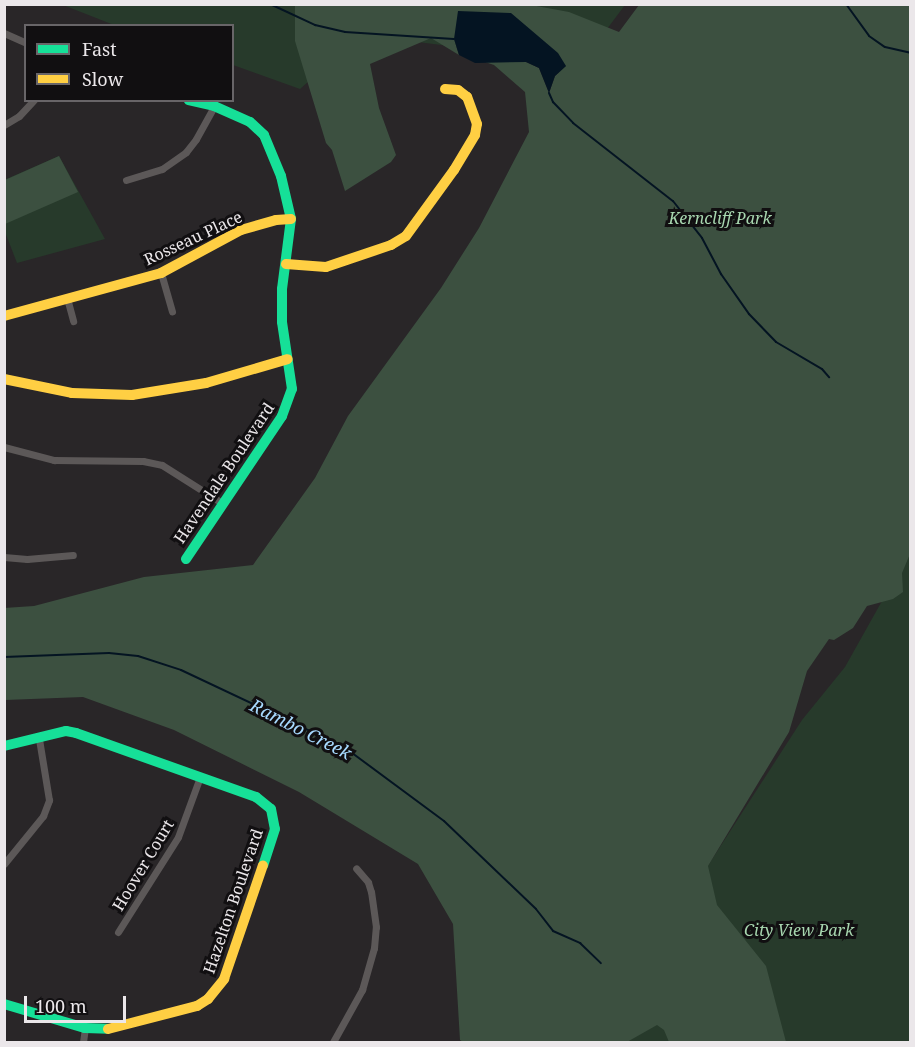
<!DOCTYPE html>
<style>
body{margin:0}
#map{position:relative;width:915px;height:1047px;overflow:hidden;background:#292628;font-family:"Noto Serif",serif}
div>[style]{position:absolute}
.green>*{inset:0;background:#273a2b}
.forest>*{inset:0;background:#3c5040}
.water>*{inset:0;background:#041422}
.stream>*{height:2px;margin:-1px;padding:0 1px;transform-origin:1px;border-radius:1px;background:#041422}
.street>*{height:7px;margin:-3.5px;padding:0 3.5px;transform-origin:3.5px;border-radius:3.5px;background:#5c5858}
.fast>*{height:10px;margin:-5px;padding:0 5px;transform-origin:5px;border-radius:5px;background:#16e098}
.slow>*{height:10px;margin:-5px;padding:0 5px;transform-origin:5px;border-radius:5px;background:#ffcf43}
span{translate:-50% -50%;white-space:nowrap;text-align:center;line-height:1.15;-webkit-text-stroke:6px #110f11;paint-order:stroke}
.park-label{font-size:16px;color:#a7d6af;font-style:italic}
.street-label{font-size:16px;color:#ebe7ea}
.water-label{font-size:18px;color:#a7d9fe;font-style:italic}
.frame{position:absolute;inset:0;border:6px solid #ebe7ea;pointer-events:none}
.legend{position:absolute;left:24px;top:24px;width:210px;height:78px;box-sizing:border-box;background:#110f11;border:2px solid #686568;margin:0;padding:8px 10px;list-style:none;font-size:18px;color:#ebe7ea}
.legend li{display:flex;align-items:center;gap:12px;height:30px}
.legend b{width:30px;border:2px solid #686568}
.scale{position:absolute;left:24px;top:996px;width:102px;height:27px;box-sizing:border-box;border:3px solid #ebe7ea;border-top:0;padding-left:8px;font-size:18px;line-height:21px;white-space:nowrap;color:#ebe7ea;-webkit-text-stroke:4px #110f11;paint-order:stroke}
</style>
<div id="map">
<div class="green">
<div style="clip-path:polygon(63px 5px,625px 5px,571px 77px,515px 54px,361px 35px,300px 89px,233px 65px,232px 26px,114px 25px)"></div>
<div style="clip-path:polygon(59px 156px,105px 239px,17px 263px,5px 232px,4px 180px)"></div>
<div style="clip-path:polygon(910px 551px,910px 1042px,594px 1042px,802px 720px,845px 667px)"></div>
</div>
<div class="forest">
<div style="clip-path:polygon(295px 5px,531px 5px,569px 12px,619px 32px,639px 5px,910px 5px,910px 554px,902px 573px,903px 592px,893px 599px,867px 606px,853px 628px,834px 640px,829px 639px,807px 671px,789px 732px,708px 866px,717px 905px,766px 966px,786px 1042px,669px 1042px,664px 1030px,657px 1025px,627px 1042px,463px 1042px,460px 1040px,453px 924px,418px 864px,299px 792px,174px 730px,83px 697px,5px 700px,4px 608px,34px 606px,144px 577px,253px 565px,315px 478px,348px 416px,441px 288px,479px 228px,529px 132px,525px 92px,494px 65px,482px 61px,526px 62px,539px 68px,549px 93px,555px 76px,566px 66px,454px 39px,459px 55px,431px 38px,370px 64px,379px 108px,396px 155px,391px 162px,345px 191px,332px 150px,326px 143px,295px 41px)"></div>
<div style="clip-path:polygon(59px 156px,78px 192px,5px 224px,5px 180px)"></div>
</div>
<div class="water">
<div style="clip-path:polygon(458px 11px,511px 13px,558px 53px,566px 66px,555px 76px,549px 93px,539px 68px,526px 62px,475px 63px,459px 55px,454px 39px)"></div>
</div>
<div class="stream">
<div style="left:270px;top:4px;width:50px;rotate:25deg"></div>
<div style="left:315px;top:25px;width:31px;rotate:13deg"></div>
<div style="left:345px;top:32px;width:109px;rotate:3.7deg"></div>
<div style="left:846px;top:4px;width:39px;rotate:54deg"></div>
<div style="left:869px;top:36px;width:19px;rotate:35deg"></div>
<div style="left:885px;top:47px;width:26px;rotate:13deg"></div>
<div style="left:549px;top:93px;width:10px;rotate:66deg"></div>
<div style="left:553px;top:102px;width:29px;rotate:46deg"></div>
<div style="left:573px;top:123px;width:127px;rotate:38deg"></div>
<div style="left:673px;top:201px;width:47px;rotate:51.9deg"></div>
<div style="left:702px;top:238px;width:41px;rotate:62.2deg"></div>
<div style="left:721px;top:274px;width:49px;rotate:55deg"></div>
<div style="left:749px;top:314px;width:39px;rotate:46deg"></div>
<div style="left:776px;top:342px;width:53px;rotate:30.4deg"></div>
<div style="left:822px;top:369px;width:11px;rotate:49deg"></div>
<div style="left:4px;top:657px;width:105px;rotate:-2.2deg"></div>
<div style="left:109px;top:653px;width:29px;rotate:6deg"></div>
<div style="left:138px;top:656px;width:45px;rotate:18deg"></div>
<div style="left:181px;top:670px;width:180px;rotate:25.3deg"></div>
<div style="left:344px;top:747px;width:124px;rotate:36.5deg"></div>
<div style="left:444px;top:821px;width:127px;rotate:43.7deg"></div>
<div style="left:536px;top:909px;width:28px;rotate:52deg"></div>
<div style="left:553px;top:931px;width:30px;rotate:24deg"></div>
<div style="left:580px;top:943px;width:29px;rotate:44deg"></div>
</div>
<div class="street">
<div style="left:4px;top:33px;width:24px;rotate:24deg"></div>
<div style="left:4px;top:125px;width:17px;rotate:-31deg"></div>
<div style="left:19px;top:116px;width:22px;rotate:-47deg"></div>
<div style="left:126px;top:180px;width:38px;rotate:-17deg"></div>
<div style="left:162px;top:169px;width:29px;rotate:-35deg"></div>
<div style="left:186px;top:152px;width:16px;rotate:-52deg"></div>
<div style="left:196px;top:139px;width:38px;rotate:-61deg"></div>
<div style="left:161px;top:273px;width:40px;rotate:74deg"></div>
<div style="left:67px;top:298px;width:24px;rotate:75deg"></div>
<div style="left:4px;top:447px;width:52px;rotate:14.6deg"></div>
<div style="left:54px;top:460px;width:89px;rotate:0.6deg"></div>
<div style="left:143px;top:461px;width:19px;rotate:12deg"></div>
<div style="left:162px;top:465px;width:71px;rotate:32.3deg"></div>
<div style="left:4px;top:557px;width:23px;rotate:5deg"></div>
<div style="left:27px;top:559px;width:46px;rotate:-5deg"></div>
<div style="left:4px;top:864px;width:62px;rotate:-50.9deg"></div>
<div style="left:43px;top:816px;width:17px;rotate:-69deg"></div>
<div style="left:49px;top:800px;width:62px;rotate:-99.3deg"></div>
<div style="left:118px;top:932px;width:112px;rotate:-57.7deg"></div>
<div style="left:178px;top:837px;width:64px;rotate:-69.9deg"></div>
<div style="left:83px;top:1042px;width:14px;rotate:-82deg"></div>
<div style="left:333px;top:1042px;width:60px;rotate:-60.9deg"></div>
<div style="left:362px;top:990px;width:44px;rotate:-74.1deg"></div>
<div style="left:374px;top:948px;width:21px;rotate:-85deg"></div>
<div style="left:376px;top:927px;width:35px;rotate:-98deg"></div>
<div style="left:371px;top:892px;width:10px;rotate:-107deg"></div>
<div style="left:368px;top:882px;width:18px;rotate:-131deg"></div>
</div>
<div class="fast">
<div style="left:186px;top:559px;width:172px;rotate:-56.1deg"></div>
<div style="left:282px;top:416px;width:29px;rotate:-70deg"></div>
<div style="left:292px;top:389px;width:68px;rotate:-98.5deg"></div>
<div style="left:282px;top:322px;width:33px;rotate:-90deg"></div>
<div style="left:282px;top:289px;width:71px;rotate:-82.7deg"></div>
<div style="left:291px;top:219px;width:44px;rotate:-103.1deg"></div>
<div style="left:281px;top:176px;width:44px;rotate:-112.5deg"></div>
<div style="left:264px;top:135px;width:19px;rotate:-137deg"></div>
<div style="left:250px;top:122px;width:39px;rotate:-156deg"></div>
<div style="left:214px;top:106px;width:26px;rotate:-167deg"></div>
<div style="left:4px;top:746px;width:64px;rotate:-13.6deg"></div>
<div style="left:66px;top:731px;width:10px;rotate:11deg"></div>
<div style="left:76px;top:733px;width:191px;rotate:19.6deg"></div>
<div style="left:256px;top:797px;width:19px;rotate:39deg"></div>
<div style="left:271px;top:809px;width:20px;rotate:79deg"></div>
<div style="left:275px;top:829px;width:38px;rotate:108deg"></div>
<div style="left:4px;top:1004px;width:84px;rotate:16.5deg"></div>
<div style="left:85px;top:1028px;width:23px;rotate:2deg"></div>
</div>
<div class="slow">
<div style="left:286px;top:264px;width:40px;rotate:4.3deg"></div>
<div style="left:326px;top:267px;width:69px;rotate:-18.7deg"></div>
<div style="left:391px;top:245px;width:17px;rotate:-31deg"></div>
<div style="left:406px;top:236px;width:82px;rotate:-54deg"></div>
<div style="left:454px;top:170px;width:41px;rotate:-59deg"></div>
<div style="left:475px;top:135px;width:11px;rotate:-80deg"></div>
<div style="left:477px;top:124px;width:29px;rotate:-110deg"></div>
<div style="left:467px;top:97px;width:11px;rotate:-142deg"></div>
<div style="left:458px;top:90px;width:13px;rotate:-176deg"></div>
<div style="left:4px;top:316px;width:163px;rotate:-15.3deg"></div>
<div style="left:161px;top:273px;width:91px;rotate:-28.3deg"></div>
<div style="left:241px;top:230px;width:36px;rotate:-16deg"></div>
<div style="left:276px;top:220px;width:15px;rotate:-4deg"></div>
<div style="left:4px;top:379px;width:69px;rotate:11.6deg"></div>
<div style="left:72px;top:393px;width:60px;rotate:1.9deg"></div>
<div style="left:132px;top:395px;width:75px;rotate:-9.2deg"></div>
<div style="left:206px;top:383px;width:85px;rotate:-16.3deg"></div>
<div style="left:108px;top:1029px;width:92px;rotate:-14.5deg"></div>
<div style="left:197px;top:1006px;width:13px;rotate:-32deg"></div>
<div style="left:208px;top:999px;width:26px;rotate:-51deg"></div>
<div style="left:224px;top:979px;width:120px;rotate:-71.1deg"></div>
</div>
<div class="park-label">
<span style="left:720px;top:218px">Kerncliff Park</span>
<span style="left:799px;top:930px">City View Park</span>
</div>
<div class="street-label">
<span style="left:193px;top:238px;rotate:-25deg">Rosseau Place</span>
<span style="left:224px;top:473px;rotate:-56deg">Havendale Boulevard</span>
<span style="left:143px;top:865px;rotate:-59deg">Hoover Court</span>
<span style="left:233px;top:901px;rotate:-71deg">Hazelton Boulevard</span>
</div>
<div class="water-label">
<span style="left:301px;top:729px;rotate:27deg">Rambo Creek</span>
</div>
<div class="frame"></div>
<ul class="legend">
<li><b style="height:8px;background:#16e098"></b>Fast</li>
<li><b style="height:8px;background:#ffcf43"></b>Slow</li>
</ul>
<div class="scale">100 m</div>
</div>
